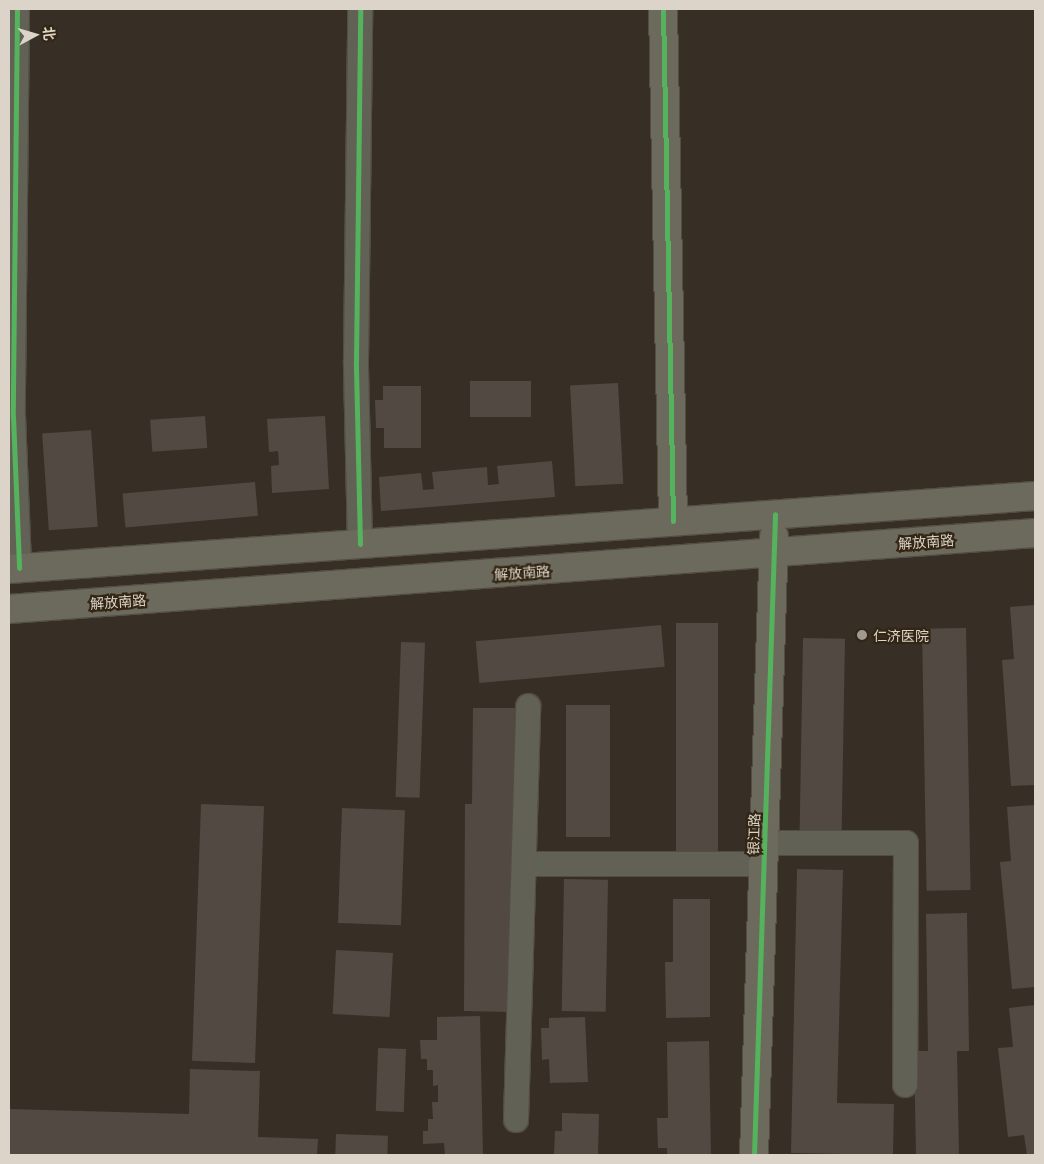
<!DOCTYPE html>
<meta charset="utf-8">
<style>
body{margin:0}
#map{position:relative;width:1044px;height:1164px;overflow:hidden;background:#372f25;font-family:Georgia,"Noto Sans SC",serif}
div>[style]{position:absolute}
.building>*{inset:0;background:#524943;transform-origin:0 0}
.roads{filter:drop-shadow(1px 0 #534d44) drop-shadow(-1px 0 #534d44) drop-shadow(0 1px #534d44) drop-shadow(0 -1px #534d44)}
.street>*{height:24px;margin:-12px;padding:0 12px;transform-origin:12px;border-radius:12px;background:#626155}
.secondary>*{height:28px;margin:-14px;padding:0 14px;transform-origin:14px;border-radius:14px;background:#6c6a5d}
.cycleway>*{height:5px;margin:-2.5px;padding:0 2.5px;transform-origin:2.5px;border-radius:2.5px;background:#56b35d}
.dots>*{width:14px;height:14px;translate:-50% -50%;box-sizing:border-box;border:2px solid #332614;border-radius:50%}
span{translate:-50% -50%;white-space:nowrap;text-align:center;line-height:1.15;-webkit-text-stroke:4.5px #332614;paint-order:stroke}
.street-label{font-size:14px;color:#dcd4c9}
.poi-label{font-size:14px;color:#dcd4c9}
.left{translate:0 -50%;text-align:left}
.frame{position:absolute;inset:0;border:10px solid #dcd4c9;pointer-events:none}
.north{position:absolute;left:10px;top:10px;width:50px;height:50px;-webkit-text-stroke:4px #332614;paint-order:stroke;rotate:84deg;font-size:14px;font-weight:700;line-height:20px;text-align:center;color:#dcd4c9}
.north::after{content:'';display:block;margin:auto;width:18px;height:22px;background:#dcd4c9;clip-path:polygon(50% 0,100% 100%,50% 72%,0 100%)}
</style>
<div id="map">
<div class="building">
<div style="left:470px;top:381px;width:61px;height:36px"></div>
<div style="left:618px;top:383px;width:101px;height:48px;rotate:87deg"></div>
<div style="clip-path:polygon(383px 386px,421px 386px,421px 448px,384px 448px,384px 428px,376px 428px,375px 400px,383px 400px)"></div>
<div style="left:205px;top:416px;width:32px;height:55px;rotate:86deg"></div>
<div style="clip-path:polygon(325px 416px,329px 489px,272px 493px,271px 466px,279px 465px,278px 451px,269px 452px,267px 419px)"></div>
<div style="left:91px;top:430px;width:97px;height:49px;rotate:86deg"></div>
<div style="clip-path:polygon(552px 461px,555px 497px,381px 511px,379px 477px,421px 473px,423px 490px,434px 489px,432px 472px,487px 467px,488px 485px,499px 484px,497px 466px)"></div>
<div style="left:255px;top:482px;width:34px;height:133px;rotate:85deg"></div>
<div style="clip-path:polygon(1035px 605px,1035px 785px,1011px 786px,1002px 660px,1014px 659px,1010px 607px)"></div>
<div style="left:676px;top:623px;width:42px;height:237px"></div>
<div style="left:661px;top:625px;width:42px;height:186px;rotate:85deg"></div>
<div style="left:966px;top:628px;width:262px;height:44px;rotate:89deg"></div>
<div style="left:803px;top:638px;width:42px;height:194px;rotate:1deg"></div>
<div style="left:401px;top:642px;width:24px;height:155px;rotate:2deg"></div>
<div style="left:566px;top:705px;width:44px;height:132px"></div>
<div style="clip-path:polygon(473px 708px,515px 708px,513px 1012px,464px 1011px,465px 804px,472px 804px)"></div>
<div style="left:201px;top:804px;width:63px;height:257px;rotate:2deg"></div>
<div style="clip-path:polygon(1035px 805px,1035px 987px,1012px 989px,1000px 862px,1011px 861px,1007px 807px)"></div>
<div style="left:342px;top:808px;width:63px;height:115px;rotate:2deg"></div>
<div style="clip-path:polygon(797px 869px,843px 870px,837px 1103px,894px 1104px,893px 1155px,791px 1153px)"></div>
<div style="left:564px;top:879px;width:44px;height:132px;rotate:1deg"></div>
<div style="clip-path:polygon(673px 899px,710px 899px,710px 1017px,666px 1018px,665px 962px,673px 962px)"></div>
<div style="clip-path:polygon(967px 913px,969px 1051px,957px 1051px,959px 1155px,916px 1155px,914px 1051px,928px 1051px,926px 914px)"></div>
<div style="left:336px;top:950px;width:57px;height:64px;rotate:3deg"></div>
<div style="clip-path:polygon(1035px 1005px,1035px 1155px,1027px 1155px,1024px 1135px,1008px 1137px,998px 1048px,1013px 1047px,1009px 1008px)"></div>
<div style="clip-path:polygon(480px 1016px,483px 1155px,445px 1155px,444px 1143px,423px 1144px,423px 1131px,428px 1131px,428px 1119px,433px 1119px,432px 1102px,438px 1102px,438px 1085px,433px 1086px,433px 1070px,427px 1070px,427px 1059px,421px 1059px,420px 1040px,437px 1040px,437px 1017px)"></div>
<div style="clip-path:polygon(585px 1017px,588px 1082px,550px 1083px,549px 1059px,542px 1060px,541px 1028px,549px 1028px,549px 1018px)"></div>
<div style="clip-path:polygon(709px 1041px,711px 1155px,667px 1155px,667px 1148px,658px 1148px,657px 1118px,668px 1118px,667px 1042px)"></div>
<div style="left:378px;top:1048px;width:28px;height:63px;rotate:2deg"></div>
<div style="clip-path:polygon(190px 1069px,260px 1071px,258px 1137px,318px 1139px,317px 1155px,9px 1155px,9px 1109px,189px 1114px)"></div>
<div style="clip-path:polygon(562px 1113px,599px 1114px,598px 1155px,554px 1155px,555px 1131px,562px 1131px)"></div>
<div style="left:336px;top:1134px;width:52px;height:21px;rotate:2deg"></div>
</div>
<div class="roads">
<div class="street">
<div style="left:17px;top:9px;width:407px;rotate:90.6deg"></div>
<div style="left:13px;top:416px;width:152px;rotate:87.7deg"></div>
<div style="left:360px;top:544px;width:183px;rotate:-91.3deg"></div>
<div style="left:356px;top:361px;width:352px;rotate:-89.3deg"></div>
<div style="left:764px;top:843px;width:142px"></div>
<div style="left:906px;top:843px;width:242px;rotate:90.2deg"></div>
<div style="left:524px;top:864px;width:239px"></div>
<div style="left:516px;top:1120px;width:414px;rotate:-88.3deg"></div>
</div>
<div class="secondary">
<div style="left:663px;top:9px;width:512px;rotate:88.88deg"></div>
<div style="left:9px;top:569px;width:1029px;rotate:-4.07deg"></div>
<div style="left:9px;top:609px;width:1029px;rotate:-4.24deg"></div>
<div style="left:754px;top:1155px;width:619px;rotate:-88.15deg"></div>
</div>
</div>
<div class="cycleway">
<div style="left:17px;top:9px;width:407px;rotate:90.6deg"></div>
<div style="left:13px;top:416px;width:152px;rotate:87.7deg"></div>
<div style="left:663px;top:9px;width:512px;rotate:88.88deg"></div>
<div style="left:360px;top:544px;width:183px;rotate:-91.3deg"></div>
<div style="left:356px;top:361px;width:352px;rotate:-89.3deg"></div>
<div style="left:754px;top:1155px;width:641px;rotate:-88.12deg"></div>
</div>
<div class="dots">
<div style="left:862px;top:635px;background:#a29a90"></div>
</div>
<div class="street-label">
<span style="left:926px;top:541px;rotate:-4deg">解放南路</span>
<span style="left:522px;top:572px;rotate:-4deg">解放南路</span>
<span style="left:118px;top:601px;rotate:-4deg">解放南路</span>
<span style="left:753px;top:834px;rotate:-88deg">银江路</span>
</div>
<div class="poi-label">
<span class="left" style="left:873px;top:635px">仁济医院</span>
</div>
<div class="frame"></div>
<div class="north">北</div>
</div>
